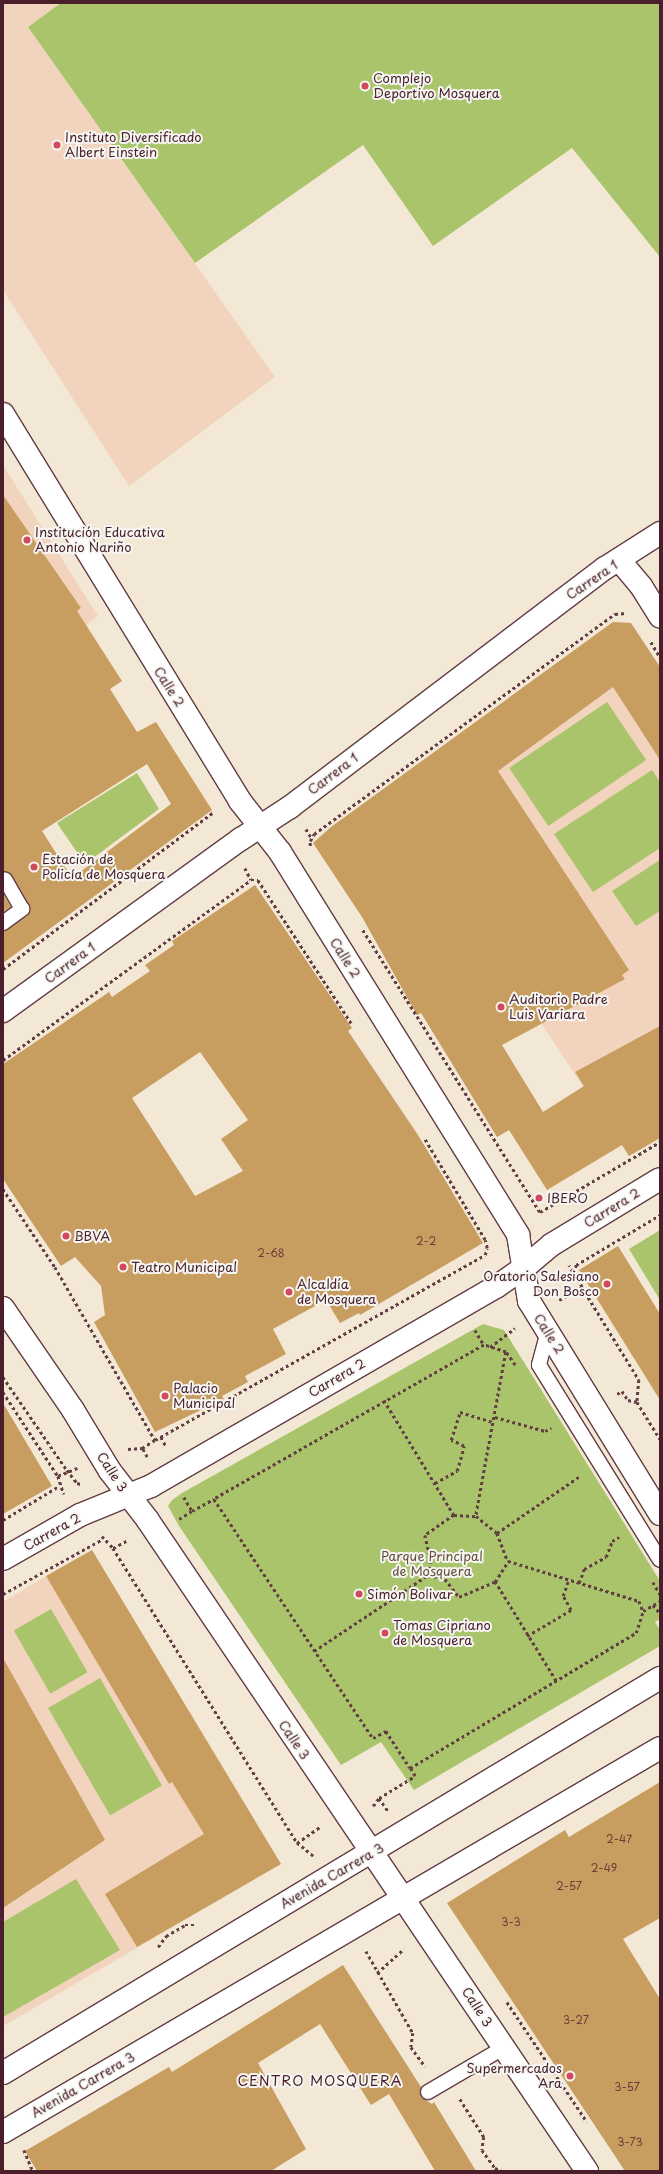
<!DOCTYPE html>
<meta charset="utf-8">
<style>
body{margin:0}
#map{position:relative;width:663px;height:2174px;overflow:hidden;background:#f3e8d5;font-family:"Playpen Sans",sans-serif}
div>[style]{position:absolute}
.built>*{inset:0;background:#f2d4be}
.green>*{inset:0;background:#a9c46a;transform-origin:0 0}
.building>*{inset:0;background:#c89d60}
.path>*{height:2.5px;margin-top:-1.25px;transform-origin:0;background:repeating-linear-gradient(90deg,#633d44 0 3px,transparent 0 6px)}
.roads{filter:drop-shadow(1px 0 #633d44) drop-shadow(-1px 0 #633d44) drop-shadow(0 1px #633d44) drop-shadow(0 -1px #633d44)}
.service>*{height:14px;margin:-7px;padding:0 7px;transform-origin:7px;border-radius:7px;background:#fff}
.minor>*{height:22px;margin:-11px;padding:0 11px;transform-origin:11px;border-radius:11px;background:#fff}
.secondary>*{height:22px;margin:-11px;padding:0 11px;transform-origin:11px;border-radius:11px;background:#fff}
.dots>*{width:11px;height:11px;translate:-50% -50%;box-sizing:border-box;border:2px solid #f6f6f2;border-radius:50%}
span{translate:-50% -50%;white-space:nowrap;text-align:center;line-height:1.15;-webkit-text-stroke:4px #f6f6f2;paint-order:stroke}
.number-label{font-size:11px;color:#6a3e38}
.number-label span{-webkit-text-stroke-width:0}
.poi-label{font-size:13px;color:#4a1f2b}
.left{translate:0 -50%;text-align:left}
.right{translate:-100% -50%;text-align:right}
.street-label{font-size:13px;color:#4a1f2b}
.park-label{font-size:13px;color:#66513e}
.neighbourhood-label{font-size:14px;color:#4a1f2b;letter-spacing:1px}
.frame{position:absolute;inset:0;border:4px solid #4a1f2b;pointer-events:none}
</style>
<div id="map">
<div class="built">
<div style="clip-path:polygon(3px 3px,61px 3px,28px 27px,275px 377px,129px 486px,3px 290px)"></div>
<div style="clip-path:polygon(3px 465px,98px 616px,3px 687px)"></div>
<div style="clip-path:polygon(613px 622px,631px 623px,660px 667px,660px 1138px,629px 1156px,541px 1023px,394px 782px)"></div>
<div style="clip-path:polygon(46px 1576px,215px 1755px,281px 1864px,3px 2026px,3px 1602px)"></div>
</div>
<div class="green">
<div style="clip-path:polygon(61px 3px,660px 3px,660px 257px,572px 148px,433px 246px,363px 145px,195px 263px,28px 27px)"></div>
<div style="left:607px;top:702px;width:70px;height:118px;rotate:56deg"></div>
<div style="clip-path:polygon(652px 770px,660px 782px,660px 848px,593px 892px,554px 834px)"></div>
<div style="clip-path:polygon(137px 773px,159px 809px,85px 864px,57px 823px)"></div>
<div style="clip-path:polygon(660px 860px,660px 911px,636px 926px,612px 891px)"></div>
<div style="clip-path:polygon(660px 1230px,660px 1300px,629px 1249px)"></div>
<div style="clip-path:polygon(483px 1324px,504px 1330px,660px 1581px,660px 1619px,655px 1622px,660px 1630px,660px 1646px,414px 1790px,381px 1742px,341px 1765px,179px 1526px,168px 1506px,172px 1500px,182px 1493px)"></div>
<div style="left:51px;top:1609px;width:73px;height:43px;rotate:60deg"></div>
<div style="left:100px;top:1678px;width:124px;height:60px;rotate:60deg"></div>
<div style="clip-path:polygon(76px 1879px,120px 1950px,3px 2017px,3px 1922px)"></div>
</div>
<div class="building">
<div style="clip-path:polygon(evenodd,3px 495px,81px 608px,77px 611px,122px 681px,110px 689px,137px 732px,156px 722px,212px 810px,3px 963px,3px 931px,27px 916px,30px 909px,12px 876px,3px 872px,3px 495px,147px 764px,171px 804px,72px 878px,42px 831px,147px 764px)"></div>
<div style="clip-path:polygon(613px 622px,631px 623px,660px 667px,660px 760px,613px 687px,498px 771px,629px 970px,622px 975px,625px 979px,502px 1045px,543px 1112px,584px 1086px,575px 1072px,660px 1026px,660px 1138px,629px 1156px,622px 1145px,547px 1190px,509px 1130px,497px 1137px,421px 1013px,417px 1015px,362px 917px,313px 843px,331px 827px)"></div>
<div style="clip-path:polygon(evenodd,255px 885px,352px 1028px,348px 1031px,418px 1135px,483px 1243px,360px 1315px,359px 1313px,340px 1323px,326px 1300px,273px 1329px,286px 1354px,245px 1376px,248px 1382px,222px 1396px,224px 1399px,155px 1432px,94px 1322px,105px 1315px,101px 1286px,75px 1257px,61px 1266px,3px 1179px,3px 1064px,109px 992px,112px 997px,150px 971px,145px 965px,174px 945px,172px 941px,255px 885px,200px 1052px,248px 1120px,221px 1139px,243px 1171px,195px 1196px,132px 1098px,200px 1052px)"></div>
<div style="clip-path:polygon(3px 893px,11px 907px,3px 912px)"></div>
<div style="clip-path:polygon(618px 1246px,660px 1314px,660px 1400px,579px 1270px)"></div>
<div style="clip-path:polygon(3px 1403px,52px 1486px,3px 1514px)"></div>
<div style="clip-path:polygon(92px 1550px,281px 1864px,137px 1947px,105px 1894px,204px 1834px,172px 1782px,169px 1784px,46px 1576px)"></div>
<div style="clip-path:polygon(3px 1658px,105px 1840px,3px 1908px)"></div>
<div style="clip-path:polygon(660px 1782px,660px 1918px,623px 1939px,660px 1999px,660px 2171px,625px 2171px,447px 1903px,565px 1830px,569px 1837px)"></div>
<div style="clip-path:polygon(343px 1965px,421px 2087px,421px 2097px,432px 2104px,434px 2102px,476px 2171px,435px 2171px,389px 2094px,371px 2105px,320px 2024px,258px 2063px,306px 2149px,271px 2171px,37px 2171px,25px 2151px,169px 2067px,172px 2072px)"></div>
</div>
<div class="path">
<div style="left:651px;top:642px;width:17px;rotate:59deg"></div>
<div style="left:306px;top:829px;width:9px;rotate:58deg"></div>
<div style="left:310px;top:846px;width:5px;rotate:-90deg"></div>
<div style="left:310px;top:841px;width:8px;rotate:-60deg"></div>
<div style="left:314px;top:834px;width:373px;rotate:-36.2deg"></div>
<div style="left:615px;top:614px;width:11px;rotate:-5deg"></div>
<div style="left:245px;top:868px;width:13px;rotate:63deg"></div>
<div style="left:363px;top:930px;width:333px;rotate:57.9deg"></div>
<div style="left:540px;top:1212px;width:139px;rotate:-30.3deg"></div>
<div style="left:3px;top:969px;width:263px;rotate:-36.7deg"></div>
<div style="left:3px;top:1060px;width:306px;rotate:-36deg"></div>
<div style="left:251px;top:880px;width:7px"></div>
<div style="left:258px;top:880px;width:172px;rotate:56.9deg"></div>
<div style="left:3px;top:1189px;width:94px;rotate:56.3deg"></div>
<div style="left:55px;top:1267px;width:200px;rotate:60deg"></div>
<div style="left:155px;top:1440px;width:378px;rotate:-29.3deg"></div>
<div style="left:485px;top:1255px;width:7px;rotate:-74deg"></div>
<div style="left:487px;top:1248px;width:8px;rotate:-104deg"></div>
<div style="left:485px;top:1240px;width:119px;rotate:-120.9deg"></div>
<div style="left:573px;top:1273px;width:9px;rotate:-69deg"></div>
<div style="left:576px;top:1265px;width:98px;rotate:-30.8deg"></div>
<div style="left:582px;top:1287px;width:109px;rotate:58.5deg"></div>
<div style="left:639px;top:1380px;width:22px;rotate:95deg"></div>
<div style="left:637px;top:1402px;width:44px;rotate:58.1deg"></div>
<div style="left:559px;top:1300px;width:26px;rotate:-29deg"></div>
<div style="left:582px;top:1287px;width:25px;rotate:-122deg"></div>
<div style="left:475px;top:1330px;width:17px;rotate:59deg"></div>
<div style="left:490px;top:1347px;width:31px;rotate:-37deg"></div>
<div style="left:506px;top:1352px;width:167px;rotate:100.4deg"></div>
<div style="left:476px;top:1516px;width:27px;rotate:39deg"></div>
<div style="left:497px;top:1533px;width:30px;rotate:69deg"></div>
<div style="left:515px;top:1365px;width:16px;rotate:-125deg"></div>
<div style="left:506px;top:1352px;width:23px;rotate:-162deg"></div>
<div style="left:484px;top:1345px;width:311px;rotate:150.3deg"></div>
<div style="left:214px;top:1499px;width:287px;rotate:56.4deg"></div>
<div style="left:373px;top:1738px;width:15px;rotate:-28deg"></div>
<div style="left:386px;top:1731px;width:44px;rotate:57deg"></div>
<div style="left:410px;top:1768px;width:263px;rotate:-30.9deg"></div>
<div style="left:636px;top:1633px;width:23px;rotate:-72deg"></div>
<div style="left:643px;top:1611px;width:20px;rotate:-30deg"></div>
<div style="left:3px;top:1377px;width:113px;rotate:55.5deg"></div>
<div style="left:67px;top:1470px;width:16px;rotate:52deg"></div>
<div style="left:77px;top:1483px;width:4px;rotate:14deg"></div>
<div style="left:3px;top:1392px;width:100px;rotate:56.8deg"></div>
<div style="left:58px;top:1476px;width:21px;rotate:-23deg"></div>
<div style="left:617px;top:1394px;width:6px;rotate:-31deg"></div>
<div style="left:622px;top:1391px;width:11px;rotate:56deg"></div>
<div style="left:628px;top:1400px;width:9px;rotate:13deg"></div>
<div style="left:384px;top:1400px;width:135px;rotate:58.7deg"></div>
<div style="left:454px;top:1515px;width:22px;rotate:3deg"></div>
<div style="left:495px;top:1417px;width:52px;rotate:15.6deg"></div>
<div style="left:545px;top:1431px;width:7px;rotate:-27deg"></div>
<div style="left:161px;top:1437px;width:10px;rotate:61deg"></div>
<div style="left:128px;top:1449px;width:14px;rotate:-4deg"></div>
<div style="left:147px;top:1457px;width:10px;rotate:-119deg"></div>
<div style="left:142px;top:1448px;width:15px;rotate:-32deg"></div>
<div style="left:58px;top:1476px;width:19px;rotate:72deg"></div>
<div style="left:435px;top:1483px;width:25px;rotate:-29deg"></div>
<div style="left:457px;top:1471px;width:26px;rotate:-74deg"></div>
<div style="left:464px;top:1446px;width:14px;rotate:-155deg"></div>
<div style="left:451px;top:1440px;width:29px;rotate:-72deg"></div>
<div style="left:460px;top:1412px;width:34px;rotate:17deg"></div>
<div style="left:184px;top:1497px;width:16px;rotate:60deg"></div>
<div style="left:192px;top:1511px;width:25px;rotate:-29deg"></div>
<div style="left:454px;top:1515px;width:35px;rotate:145deg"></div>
<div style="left:425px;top:1535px;width:27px;rotate:77deg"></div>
<div style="left:431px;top:1561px;width:14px;rotate:102deg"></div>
<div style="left:428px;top:1575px;width:17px;rotate:13deg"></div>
<div style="left:445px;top:1579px;width:23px;rotate:52deg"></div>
<div style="left:459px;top:1597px;width:39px;rotate:-23deg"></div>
<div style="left:179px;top:1519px;width:15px;rotate:-32deg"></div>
<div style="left:3px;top:1520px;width:66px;rotate:-31.3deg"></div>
<div style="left:497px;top:1533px;width:101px;rotate:-34.5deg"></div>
<div style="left:102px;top:1536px;width:16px;rotate:47deg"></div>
<div style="left:113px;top:1548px;width:17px;rotate:-28deg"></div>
<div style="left:113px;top:1548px;width:348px;rotate:58deg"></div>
<div style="left:653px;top:1582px;width:14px;rotate:60deg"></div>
<div style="left:579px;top:1583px;width:15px;rotate:-70deg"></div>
<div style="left:584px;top:1569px;width:25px;rotate:-29deg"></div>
<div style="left:606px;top:1557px;width:17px;rotate:-69deg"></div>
<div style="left:612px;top:1541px;width:8px;rotate:-30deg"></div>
<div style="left:3px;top:1594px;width:114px;rotate:-28.8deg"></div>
<div style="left:653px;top:1605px;width:11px;rotate:49deg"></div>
<div style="left:527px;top:1636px;width:51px;rotate:-30.6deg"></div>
<div style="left:571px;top:1610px;width:16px;rotate:-120deg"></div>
<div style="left:563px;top:1596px;width:18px;rotate:-71deg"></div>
<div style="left:314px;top:1651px;width:137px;rotate:-33.7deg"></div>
<div style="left:556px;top:1681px;width:116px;rotate:-121.6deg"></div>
<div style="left:495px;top:1582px;width:25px;rotate:-58deg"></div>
<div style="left:508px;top:1561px;width:137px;rotate:17deg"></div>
<div style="left:639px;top:1601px;width:11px;rotate:68deg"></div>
<div style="left:379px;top:1798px;width:16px;rotate:55deg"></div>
<div style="left:373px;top:1806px;width:10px;rotate:-53deg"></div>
<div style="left:379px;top:1798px;width:42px;rotate:-31.4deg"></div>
<div style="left:415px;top:1776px;width:9px;rotate:-122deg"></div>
<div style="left:313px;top:1856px;width:21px;rotate:-141deg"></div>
<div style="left:297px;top:1843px;width:29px;rotate:-35deg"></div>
<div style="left:158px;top:1947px;width:14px;rotate:-54deg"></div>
<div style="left:166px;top:1936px;width:22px;rotate:-30deg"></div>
<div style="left:185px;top:1925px;width:9px"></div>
<div style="left:366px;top:1951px;width:95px;rotate:60.2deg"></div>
<div style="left:413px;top:2033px;width:14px;rotate:98deg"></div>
<div style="left:411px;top:2047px;width:24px;rotate:54deg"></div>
<div style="left:377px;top:1973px;width:36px;rotate:-42deg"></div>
<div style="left:507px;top:2002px;width:144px;rotate:56.3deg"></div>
<div style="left:460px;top:2099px;width:45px;rotate:57.7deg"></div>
<div style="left:484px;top:2137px;width:13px;rotate:99deg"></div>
<div style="left:482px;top:2150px;width:22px;rotate:54deg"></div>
<div style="left:495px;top:2168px;width:8px;rotate:23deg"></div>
<div style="left:24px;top:2150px;width:23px;rotate:67deg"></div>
</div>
<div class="roads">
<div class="service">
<div style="left:3px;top:923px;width:24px;rotate:-36deg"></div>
<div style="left:22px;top:909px;width:34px;rotate:-120deg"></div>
<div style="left:548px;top:1331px;width:35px;rotate:105deg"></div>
<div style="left:539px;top:1365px;width:229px;rotate:58.2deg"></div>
<div style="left:428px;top:2092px;width:87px;rotate:-30.4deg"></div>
</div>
<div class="minor">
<div style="left:3px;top:414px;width:454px;rotate:58.5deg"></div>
<div style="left:240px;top:801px;width:65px;rotate:51.9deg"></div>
<div style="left:280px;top:852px;width:451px;rotate:58.1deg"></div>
<div style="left:518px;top:1235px;width:67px;rotate:80.5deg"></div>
<div style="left:529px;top:1301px;width:250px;rotate:58.4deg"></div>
<div style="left:620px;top:561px;width:33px;rotate:50deg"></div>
<div style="left:641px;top:586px;width:36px;rotate:58deg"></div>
<div style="left:3px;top:1011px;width:294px;rotate:-35.9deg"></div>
<div style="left:241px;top:839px;width:59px;rotate:-33.1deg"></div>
<div style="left:290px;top:807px;width:395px;rotate:-37.2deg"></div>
<div style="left:605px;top:568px;width:65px;rotate:-32.5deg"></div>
<div style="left:3px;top:1559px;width:89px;rotate:-29.7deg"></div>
<div style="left:80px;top:1515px;width:77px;rotate:-22.2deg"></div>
<div style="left:151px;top:1486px;width:398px;rotate:-30deg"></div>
<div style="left:496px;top:1287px;width:35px;rotate:-35deg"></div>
<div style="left:525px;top:1267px;width:34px;rotate:-40deg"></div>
<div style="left:551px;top:1245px;width:127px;rotate:-31.2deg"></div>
</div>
<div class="secondary">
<div style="left:3px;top:1308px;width:124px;rotate:55.5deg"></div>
<div style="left:73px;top:1410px;width:71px;rotate:58.8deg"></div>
<div style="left:110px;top:1471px;width:61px;rotate:52.4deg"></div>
<div style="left:147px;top:1519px;width:787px;rotate:55.99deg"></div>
<div style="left:3px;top:2073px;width:767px;rotate:-31.02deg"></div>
<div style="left:3px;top:2132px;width:761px;rotate:-30.31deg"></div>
</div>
</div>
<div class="dots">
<div style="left:365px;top:86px;background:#d1495b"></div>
<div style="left:57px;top:145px;background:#d1495b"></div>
<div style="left:27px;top:540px;background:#d1495b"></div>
<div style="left:34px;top:867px;background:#d1495b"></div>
<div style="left:501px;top:1007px;background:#d1495b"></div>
<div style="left:539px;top:1198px;background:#d1495b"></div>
<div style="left:66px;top:1236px;background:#d1495b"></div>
<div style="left:123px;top:1267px;background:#d1495b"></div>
<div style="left:607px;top:1284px;background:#d1495b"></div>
<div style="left:289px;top:1292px;background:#d1495b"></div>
<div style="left:165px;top:1396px;background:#d1495b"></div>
<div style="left:359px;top:1594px;background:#d1495b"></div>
<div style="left:385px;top:1633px;background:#d1495b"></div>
<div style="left:570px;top:2076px;background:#d1495b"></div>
</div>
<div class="number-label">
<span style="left:426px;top:1241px">2-2</span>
<span style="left:271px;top:1253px">2-68</span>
<span style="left:619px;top:1839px">2-47</span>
<span style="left:604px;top:1868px">2-49</span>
<span style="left:569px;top:1886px">2-57</span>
<span style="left:511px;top:1922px">3-3</span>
<span style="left:576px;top:2020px">3-27</span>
<span style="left:627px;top:2087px">3-57</span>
<span style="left:630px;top:2142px">3-73</span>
</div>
<div class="poi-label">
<span class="left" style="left:373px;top:86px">Complejo<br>Deportivo Mosquera</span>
<span class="left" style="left:65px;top:145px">Instituto Diversificado<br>Albert Einstein</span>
<span class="left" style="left:35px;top:540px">Institución Educativa<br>Antonio Nariño</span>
<span class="left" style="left:42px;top:867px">Estación de<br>Policía de Mosquera</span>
<span class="left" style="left:509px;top:1007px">Auditorio Padre<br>Luis Variara</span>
<span class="left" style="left:547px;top:1198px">IBERO</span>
<span class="left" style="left:74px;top:1236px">BBVA</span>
<span class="left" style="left:131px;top:1267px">Teatro Municipal</span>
<span class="right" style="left:599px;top:1284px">Oratorio Salesiano<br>Don Bosco</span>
<span class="left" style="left:297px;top:1292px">Alcaldía<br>de Mosquera</span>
<span class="left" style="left:173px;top:1396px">Palacio<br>Municipal</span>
<span class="left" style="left:367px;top:1594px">Simón Bolivar</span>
<span class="left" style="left:393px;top:1633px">Tomas Cipriano<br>de Mosquera</span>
<span class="right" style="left:562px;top:2076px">Supermercados<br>Ara</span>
</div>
<div class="street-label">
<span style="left:592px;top:580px;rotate:-34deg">Carrera 1</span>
<span style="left:169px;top:687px;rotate:58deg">Calle 2</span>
<span style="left:333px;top:774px;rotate:-37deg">Carrera 1</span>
<span style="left:345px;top:958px;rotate:58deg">Calle 2</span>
<span style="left:70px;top:963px;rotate:-36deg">Carrera 1</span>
<span style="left:612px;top:1208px;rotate:-31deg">Carrera 2</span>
<span style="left:549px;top:1334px;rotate:58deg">Calle 2</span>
<span style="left:337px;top:1378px;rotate:-30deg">Carrera 2</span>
<span style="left:112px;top:1472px;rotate:57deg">Calle 3</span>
<span style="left:52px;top:1532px;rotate:-29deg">Carrera 2</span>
<span style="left:294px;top:1740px;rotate:56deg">Calle 3</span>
<span style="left:332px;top:1876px;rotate:-30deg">Avenida Carrera 3</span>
<span style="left:477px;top:2007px;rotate:57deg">Calle 3</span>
<span style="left:83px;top:2085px;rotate:-30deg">Avenida Carrera 3</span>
</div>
<div class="park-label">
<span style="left:432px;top:1564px">Parque Principal<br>de Mosquera</span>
</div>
<div class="neighbourhood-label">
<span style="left:320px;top:2081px">CENTRO MOSQUERA</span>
</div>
<div class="frame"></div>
</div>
